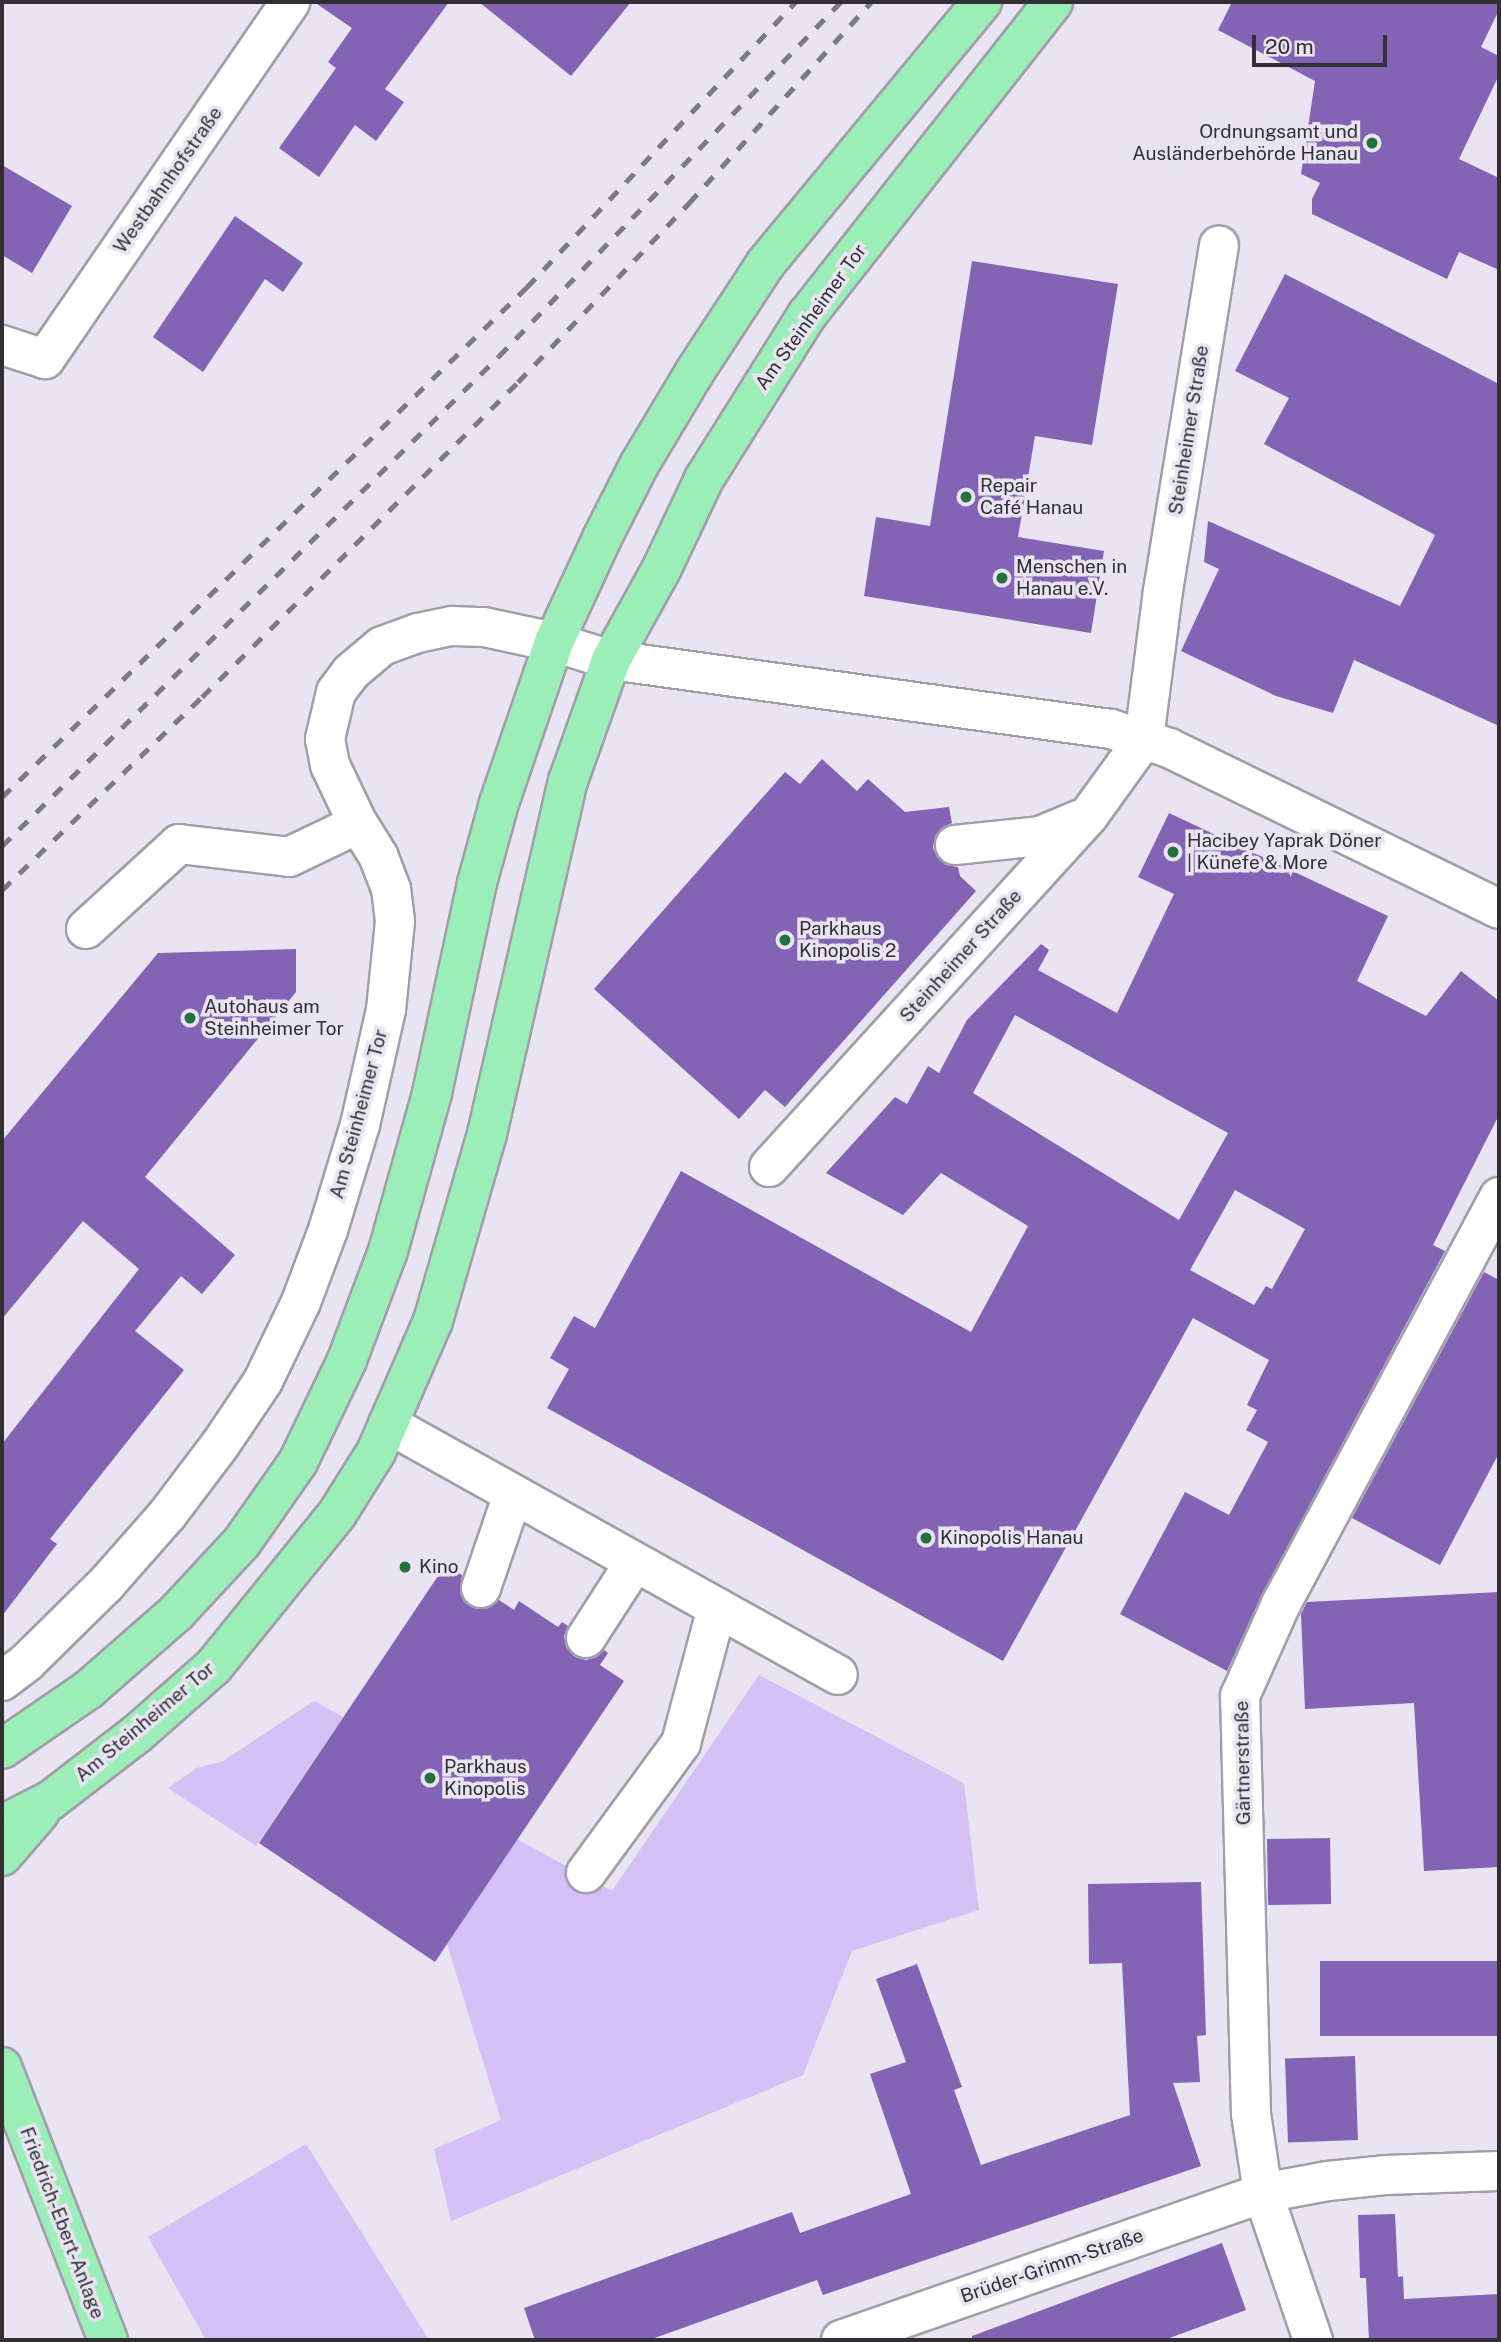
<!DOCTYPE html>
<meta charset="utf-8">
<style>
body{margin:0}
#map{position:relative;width:1501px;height:2342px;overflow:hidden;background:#e8e4f1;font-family:"Public Sans",sans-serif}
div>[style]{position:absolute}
.green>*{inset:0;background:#d3c0f4}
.building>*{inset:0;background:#8363b3;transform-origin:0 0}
.roads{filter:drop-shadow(2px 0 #a19da9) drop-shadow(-2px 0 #a19da9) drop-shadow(0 2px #a19da9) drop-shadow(0 -2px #a19da9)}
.minor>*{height:38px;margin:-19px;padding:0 19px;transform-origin:19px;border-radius:19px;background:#fff}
.major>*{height:38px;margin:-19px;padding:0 19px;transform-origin:19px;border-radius:19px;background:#9beeb7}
.rail>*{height:5px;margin-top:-2.5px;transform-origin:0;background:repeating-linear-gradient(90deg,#7d7a82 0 12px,transparent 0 24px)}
.dots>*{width:19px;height:19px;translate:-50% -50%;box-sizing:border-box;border:4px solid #e8e4f1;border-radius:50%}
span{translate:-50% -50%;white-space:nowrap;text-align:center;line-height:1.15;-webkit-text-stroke:7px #e8e4f1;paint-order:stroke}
.poi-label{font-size:19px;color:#312f34}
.right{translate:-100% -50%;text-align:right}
.left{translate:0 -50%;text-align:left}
.street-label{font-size:19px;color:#312f34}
.frame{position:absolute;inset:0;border:4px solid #312f34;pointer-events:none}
.scale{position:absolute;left:1252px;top:35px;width:135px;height:32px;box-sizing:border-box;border:4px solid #312f34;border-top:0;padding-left:9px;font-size:21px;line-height:24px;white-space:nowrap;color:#312f34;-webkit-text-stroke:5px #e8e4f1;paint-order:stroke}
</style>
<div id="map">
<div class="green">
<div style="clip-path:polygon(759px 1675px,964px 1783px,979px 1910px,852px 1951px,803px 2075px,451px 2221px,434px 2149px,501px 2120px,447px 1944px,517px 1839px,612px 1891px)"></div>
<div style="clip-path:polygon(314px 1701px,343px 1717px,256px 1846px,168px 1788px,197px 1768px,223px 1761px)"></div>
<div style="clip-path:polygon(306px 2144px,429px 2340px,206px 2340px,148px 2237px)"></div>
</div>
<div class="building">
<div style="clip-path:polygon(314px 2px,449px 2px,385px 89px,404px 102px,376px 141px,355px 125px,319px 177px,279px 148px,336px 68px,328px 62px,352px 28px)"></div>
<div style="clip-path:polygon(479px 2px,631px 2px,571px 76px)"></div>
<div style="clip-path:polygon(1232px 2px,1499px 2px,1499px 10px,1481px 47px,1499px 56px,1499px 75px,1459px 159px,1499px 178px,1499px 270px,1459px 252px,1447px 279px,1312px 214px,1312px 199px,1320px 183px,1301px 174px,1315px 81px,1218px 30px)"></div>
<div style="clip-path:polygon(2px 165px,72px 206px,32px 273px,2px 255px)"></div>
<div style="clip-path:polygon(235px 216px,303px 263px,283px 292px,265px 279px,203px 372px,153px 337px)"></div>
<div style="clip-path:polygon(972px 261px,1118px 284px,1092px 445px,1035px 436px,1018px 537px,1104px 551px,1091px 633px,864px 596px,876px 517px,930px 526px)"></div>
<div style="clip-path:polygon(1285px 274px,1499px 384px,1499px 726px,1354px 660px,1333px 713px,1276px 696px,1181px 651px,1219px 569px,1204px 562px,1208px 521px,1400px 606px,1435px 535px,1264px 444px,1289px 398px,1235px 371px)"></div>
<div style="clip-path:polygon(822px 759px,857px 791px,868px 779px,905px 812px,949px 807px,952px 823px,943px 827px,935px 836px,933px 848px,937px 857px,946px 865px,958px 867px,960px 876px,976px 891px,785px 1107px,765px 1090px,739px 1119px,594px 989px,785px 772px,800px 784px)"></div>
<div style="clip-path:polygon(evenodd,1169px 813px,1388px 916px,1357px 981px,1426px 1016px,1461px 971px,1499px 1001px,1499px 1115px,1433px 1245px,1445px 1251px,1262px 1594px,1227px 1671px,1120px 1614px,1185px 1492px,1229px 1515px,1268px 1442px,1246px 1430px,1257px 1410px,1247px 1405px,1269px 1360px,1193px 1318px,1003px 1661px,547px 1408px,569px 1369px,550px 1358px,574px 1316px,595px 1328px,681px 1171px,971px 1332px,1028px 1226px,941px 1173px,903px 1215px,826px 1173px,895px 1097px,907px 1104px,928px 1066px,939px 1073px,967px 1020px,1041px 944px,1049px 950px,1038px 970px,1117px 1013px,1174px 894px,1138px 877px,1169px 813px,1015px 1015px,1228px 1133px,1179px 1220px,973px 1093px,1015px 1015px,1169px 813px,1235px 1190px,1305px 1229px,1272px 1289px,1266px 1286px,1254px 1305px,1190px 1270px,1235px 1190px)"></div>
<div style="clip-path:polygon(296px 949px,296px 992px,145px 1177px,235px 1255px,202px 1294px,181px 1276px,135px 1331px,184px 1370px,50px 1539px,57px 1544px,2px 1616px,2px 1444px,139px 1269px,83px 1221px,2px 1319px,2px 1141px,158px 953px)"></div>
<div style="clip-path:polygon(1484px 1272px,1499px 1280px,1499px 1453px,1440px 1565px,1352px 1518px)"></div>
<div style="clip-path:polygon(446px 1564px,462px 1575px,460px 1593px,464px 1602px,473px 1608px,486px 1609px,499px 1600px,514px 1610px,519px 1601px,558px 1627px,562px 1622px,568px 1626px,564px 1636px,566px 1647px,575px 1657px,586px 1660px,597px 1657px,604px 1650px,608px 1653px,600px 1665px,624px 1681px,435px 1962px,259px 1843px)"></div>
<div style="clip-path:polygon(1499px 1592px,1499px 1867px,1424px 1871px,1414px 1703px,1305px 1709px,1301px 1614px,1307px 1602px)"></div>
<div style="left:1330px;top:1838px;width:66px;height:63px;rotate:89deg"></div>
<div style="clip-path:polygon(1201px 1882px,1206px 2035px,1197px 2036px,1200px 2082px,1173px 2083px,1201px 2166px,823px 2295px,817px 2280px,649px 2340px,535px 2340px,524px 2308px,792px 2212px,800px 2233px,911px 2194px,870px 2074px,906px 2062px,876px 1979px,917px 1964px,962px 2087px,954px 2090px,981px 2165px,1130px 2115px,1122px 1963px,1089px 1964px,1088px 1884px)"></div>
<div style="left:1499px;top:1961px;width:75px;height:179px;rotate:90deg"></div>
<div style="left:1355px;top:2056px;width:84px;height:70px;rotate:88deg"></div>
<div style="clip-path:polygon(1395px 2214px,1398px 2277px,1403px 2276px,1404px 2299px,1499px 2294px,1499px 2340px,1369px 2340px,1366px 2278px,1360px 2278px,1358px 2215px)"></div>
<div style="clip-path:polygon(1222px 2243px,1246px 2310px,1164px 2340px,972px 2340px,972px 2336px)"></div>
</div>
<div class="roads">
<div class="minor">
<div style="left:2px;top:345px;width:45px;rotate:18deg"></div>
<div style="left:45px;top:359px;width:433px;rotate:-55.5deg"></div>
<div style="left:955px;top:845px;width:85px;rotate:-6deg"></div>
<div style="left:1040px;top:836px;width:44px;rotate:-22.5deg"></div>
<div style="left:86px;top:929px;width:126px;rotate:-42.4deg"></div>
<div style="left:179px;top:844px;width:111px;rotate:6.7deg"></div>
<div style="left:289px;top:857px;width:76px;rotate:-25.6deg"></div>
<div style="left:769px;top:1167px;width:476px;rotate:-47.7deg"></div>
<div style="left:1089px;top:815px;width:94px;rotate:-54.1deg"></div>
<div style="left:1144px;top:739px;width:149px;rotate:-82.7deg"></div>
<div style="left:1163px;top:591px;width:350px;rotate:-80.8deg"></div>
<div style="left:388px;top:1424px;width:515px;rotate:29.15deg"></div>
<div style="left:481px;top:1588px;width:99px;rotate:-71.2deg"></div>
<div style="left:586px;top:1638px;width:90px;rotate:-57.2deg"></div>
<div style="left:2px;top:1681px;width:31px;rotate:-37deg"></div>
<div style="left:27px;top:1662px;width:112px;rotate:-44.6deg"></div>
<div style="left:107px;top:1583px;width:91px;rotate:-48.6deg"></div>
<div style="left:167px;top:1515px;width:88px;rotate:-52.9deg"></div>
<div style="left:220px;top:1445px;width:77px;rotate:-56.1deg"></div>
<div style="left:263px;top:1381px;width:88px;rotate:-64.3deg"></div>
<div style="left:301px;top:1302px;width:77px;rotate:-69.4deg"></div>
<div style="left:328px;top:1230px;width:110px;rotate:-73.1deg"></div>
<div style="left:360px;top:1125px;width:118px;rotate:-77.3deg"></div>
<div style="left:386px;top:1010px;width:89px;rotate:-84.2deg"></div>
<div style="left:395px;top:921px;width:32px;rotate:-97deg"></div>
<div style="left:391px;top:889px;width:34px;rotate:-111deg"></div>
<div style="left:379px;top:857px;width:39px;rotate:-122deg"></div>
<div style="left:358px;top:824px;width:65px;rotate:-115.4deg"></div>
<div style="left:330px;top:765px;width:26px;rotate:-101deg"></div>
<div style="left:325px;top:739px;width:48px;rotate:-76.8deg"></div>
<div style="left:336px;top:692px;width:25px;rotate:-53deg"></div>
<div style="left:351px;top:672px;width:40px;rotate:-40deg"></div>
<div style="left:382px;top:646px;width:38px;rotate:-20deg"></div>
<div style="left:418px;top:633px;width:35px;rotate:-12deg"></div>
<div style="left:452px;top:626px;width:32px;rotate:2deg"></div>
<div style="left:484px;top:627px;width:72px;rotate:12.1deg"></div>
<div style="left:554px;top:642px;width:60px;rotate:17.5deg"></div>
<div style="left:611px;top:660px;width:505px;rotate:7.86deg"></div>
<div style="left:1111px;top:729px;width:61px;rotate:18.1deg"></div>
<div style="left:1169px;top:748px;width:367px;rotate:26deg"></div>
<div style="left:586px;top:1873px;width:161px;rotate:-53.8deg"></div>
<div style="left:681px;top:1743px;width:140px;rotate:-75.1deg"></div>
<div style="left:841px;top:2340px;width:447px;rotate:-19.2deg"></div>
<div style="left:1263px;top:2193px;width:66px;rotate:-10.5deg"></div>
<div style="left:1328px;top:2181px;width:57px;rotate:-6deg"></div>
<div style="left:1385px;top:2175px;width:114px;rotate:-2deg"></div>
<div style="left:1313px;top:2340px;width:155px;rotate:-108.8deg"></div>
<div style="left:1263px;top:2193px;width:80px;rotate:-98.6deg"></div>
<div style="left:1251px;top:2114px;width:418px;rotate:-91.5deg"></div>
<div style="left:1240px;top:1696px;width:101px;rotate:-66deg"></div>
<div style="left:1281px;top:1604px;width:462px;rotate:-61.8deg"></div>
</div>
<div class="major">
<div style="left:2px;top:1749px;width:104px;rotate:-34.5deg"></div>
<div style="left:88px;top:1690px;width:117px;rotate:-41.2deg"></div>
<div style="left:176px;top:1613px;width:97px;rotate:-47.1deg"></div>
<div style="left:242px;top:1542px;width:98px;rotate:-55deg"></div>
<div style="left:298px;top:1462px;width:113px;rotate:-64.3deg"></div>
<div style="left:347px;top:1360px;width:116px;rotate:-69.4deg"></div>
<div style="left:388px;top:1251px;width:164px;rotate:-74.4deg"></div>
<div style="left:432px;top:1093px;width:215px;rotate:-77.9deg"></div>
<div style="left:477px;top:883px;width:83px;rotate:-74.6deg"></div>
<div style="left:499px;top:803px;width:170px;rotate:-71.1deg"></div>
<div style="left:554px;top:642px;width:115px;rotate:-65.2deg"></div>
<div style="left:602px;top:538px;width:82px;rotate:-63.1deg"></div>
<div style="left:639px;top:465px;width:107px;rotate:-59.1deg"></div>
<div style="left:694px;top:373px;width:131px;rotate:-56.8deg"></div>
<div style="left:766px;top:263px;width:339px;rotate:-50.4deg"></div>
<div style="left:2px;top:1825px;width:55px;rotate:-27deg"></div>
<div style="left:51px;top:1800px;width:110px;rotate:-37.6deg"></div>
<div style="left:138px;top:1733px;width:101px;rotate:-41.4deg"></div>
<div style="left:214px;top:1666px;width:196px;rotate:-51deg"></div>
<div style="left:337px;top:1514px;width:73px;rotate:-57.8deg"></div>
<div style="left:376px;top:1452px;width:143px;rotate:-66.5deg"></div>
<div style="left:433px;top:1321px;width:195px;rotate:-73.9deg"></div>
<div style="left:487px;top:1134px;width:362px;rotate:-77.1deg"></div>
<div style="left:568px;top:781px;width:128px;rotate:-70.4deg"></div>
<div style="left:611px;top:660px;width:105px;rotate:-61deg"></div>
<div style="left:662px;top:568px;width:98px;rotate:-64.7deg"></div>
<div style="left:704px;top:479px;width:194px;rotate:-57.9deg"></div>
<div style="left:807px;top:315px;width:398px;rotate:-51.8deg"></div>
<div style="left:2px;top:1856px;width:58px;rotate:-49.2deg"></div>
<div style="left:2px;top:2067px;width:293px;rotate:68.8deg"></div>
</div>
</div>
<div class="rail">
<div style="left:2px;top:797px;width:732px;rotate:-44.17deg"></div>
<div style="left:527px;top:287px;width:392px;rotate:-46.7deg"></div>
<div style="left:2px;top:846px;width:698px;rotate:-44.59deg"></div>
<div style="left:499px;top:356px;width:492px;rotate:-46deg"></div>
<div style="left:2px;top:890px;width:278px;rotate:-44deg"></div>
<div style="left:202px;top:697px;width:446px;rotate:-44.9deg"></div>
<div style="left:518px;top:382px;width:248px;rotate:-46.3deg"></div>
<div style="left:689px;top:203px;width:271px;rotate:-47.8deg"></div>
</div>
<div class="dots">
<div style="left:1372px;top:143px;background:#25703f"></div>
<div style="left:966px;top:497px;background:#25703f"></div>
<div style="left:1002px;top:578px;background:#25703f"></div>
<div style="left:1173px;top:852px;background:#25703f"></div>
<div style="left:785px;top:940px;background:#25703f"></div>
<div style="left:190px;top:1018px;background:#25703f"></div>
<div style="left:926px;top:1538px;background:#25703f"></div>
<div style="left:405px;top:1567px;background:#25703f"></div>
<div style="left:430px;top:1778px;background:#25703f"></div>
</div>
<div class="poi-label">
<span class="right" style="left:1358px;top:143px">Ordnungsamt und<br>Ausländerbehörde Hanau</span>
<span class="left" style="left:980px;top:497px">Repair<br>Café Hanau</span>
<span class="left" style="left:1016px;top:578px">Menschen in<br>Hanau e.V.</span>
<span class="left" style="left:1187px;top:852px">Hacibey Yaprak Döner<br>| Künefe &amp; More</span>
<span class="left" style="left:799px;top:940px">Parkhaus<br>Kinopolis 2</span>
<span class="left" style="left:204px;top:1018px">Autohaus am<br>Steinheimer Tor</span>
<span class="left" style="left:940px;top:1538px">Kinopolis Hanau</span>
<span class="left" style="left:419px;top:1567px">Kino</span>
<span class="left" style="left:444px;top:1778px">Parkhaus<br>Kinopolis</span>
</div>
<div class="street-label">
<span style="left:168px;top:180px;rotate:-55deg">Westbahnhofstraße</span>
<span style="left:811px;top:317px;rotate:-54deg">Am Steinheimer Tor</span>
<span style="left:1189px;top:430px;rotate:-81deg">Steinheimer Straße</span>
<span style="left:961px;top:956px;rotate:-48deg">Steinheimer Straße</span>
<span style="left:359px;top:1114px;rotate:-75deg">Am Steinheimer Tor</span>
<span style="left:145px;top:1722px;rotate:-40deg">Am Steinheimer Tor</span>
<span style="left:1243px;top:1763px;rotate:-91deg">Gärtnerstraße</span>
<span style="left:62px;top:2223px;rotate:69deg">Friedrich-Ebert-Anlage</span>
<span style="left:1052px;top:2266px;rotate:-19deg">Brüder-Grimm-Straße</span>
</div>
<div class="frame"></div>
<div class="scale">20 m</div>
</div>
